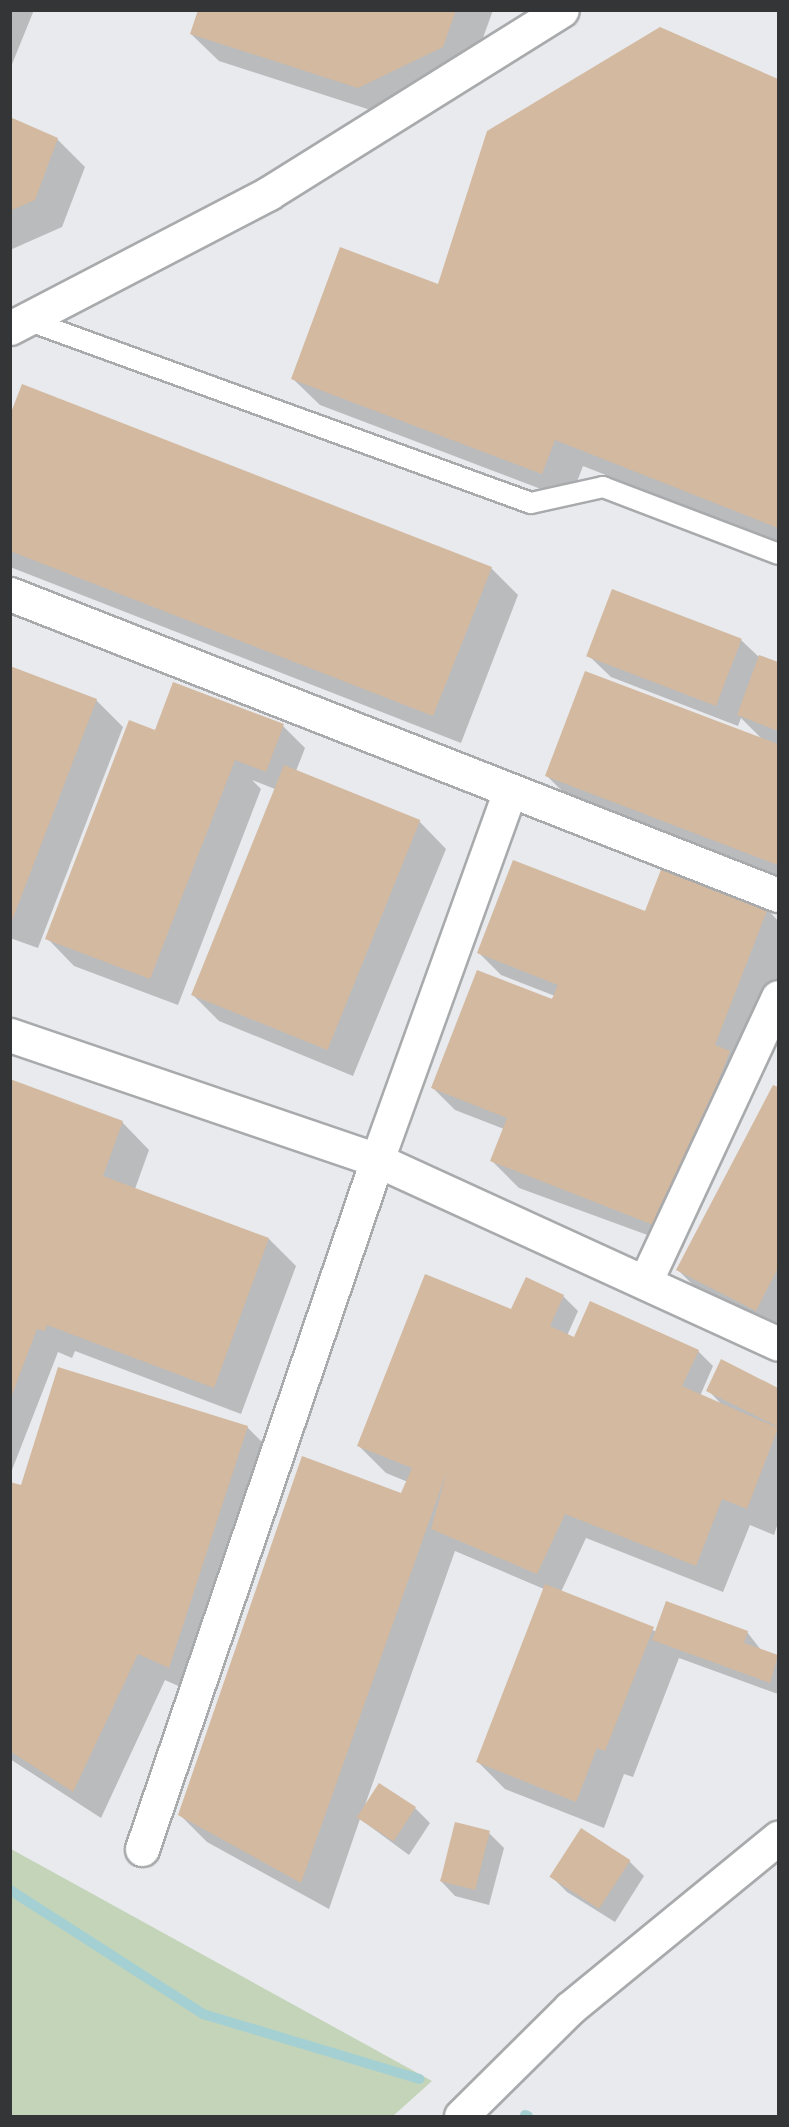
<!DOCTYPE html>
<style>
body{margin:0}
#map{position:relative;width:789px;height:2127px;overflow:hidden;background:#e8eaed;font-family:"Public Sans",sans-serif}
div>[style]{position:absolute}
.green>*{inset:0;background:#c3d4b9}
.shadow>*{inset:0;background:#0003}
.stream>*{height:10px;margin:-5px;padding:0 5px;transform-origin:5px;border-radius:5px;background:#a5d0d3}
.building>*{inset:0;background:#d3b9a0;transform-origin:0 0}
.roads{filter:drop-shadow(2px 0 #a8aaac) drop-shadow(-2px 0 #a8aaac) drop-shadow(0 2px #a8aaac) drop-shadow(0 -2px #a8aaac)}
.lane>*{height:20px;margin:-10px;padding:0 10px;transform-origin:10px;border-radius:10px;background:#fff}
.street>*{height:33px;margin:-16.5px;padding:0 16.5px;transform-origin:16.5px;border-radius:16.5px;background:#fff}
span{translate:-50% -50%;white-space:nowrap;text-align:center;line-height:1.15;-webkit-text-stroke:5px #f5f8fa;paint-order:stroke}
.frame{position:absolute;inset:0;border:12px solid #343536;pointer-events:none}
</style>
<div id="map">
<div class="green">
<div style="clip-path:polygon(11px 1849px,432px 2081px,393px 2116px,11px 2116px)"></div>
</div>
<div class="shadow">
<div style="clip-path:polygon(10px 10px,34px 10px,10px 69px)"></div>
<div style="clip-path:polygon(199px 10px,493px 10px,470px 74px,386px 115px,219px 61px,191px 34px)"></div>
<div style="clip-path:polygon(660px 28px,778px 81px,778px 543px,583px 466px,570px 500px,320px 405px,292px 378px,438px 286px)"></div>
<div style="clip-path:polygon(10px 118px,57px 139px,85px 167px,62px 227px,10px 250px)"></div>
<div style="clip-path:polygon(10px 419px,491px 568px,518px 595px,461px 743px,10px 567px)"></div>
<div style="clip-path:polygon(741px 640px,760px 658px,778px 663px,778px 881px,574px 803px,547px 776px,763px 740px,741px 718px,738px 726px,611px 677px,589px 656px)"></div>
<div style="clip-path:polygon(10px 667px,96px 700px,123px 727px,38px 948px,10px 938px)"></div>
<div style="clip-path:polygon(283px 726px,305px 748px,296px 771px,419px 821px,446px 849px,353px 1076px,219px 1021px,192px 994px,275px 789px,252px 780px,261px 789px,178px 1005px,74px 966px,47px 938px,155px 732px)"></div>
<div style="clip-path:polygon(767px 909px,778px 921px,778px 978px,744px 1067px,751px 1074px,683px 1248px,519px 1188px,492px 1161px,504px 1129px,455px 1110px,433px 1088px,555px 996px,501px 975px,479px 953px,645px 912px)"></div>
<div style="clip-path:polygon(10px 1081px,122px 1122px,149px 1150px,135px 1189px,269px 1239px,296px 1266px,241px 1414px,75px 1351px,72px 1358px,58px 1352px,10px 1475px)"></div>
<div style="clip-path:polygon(774px 1087px,778px 1089px,778px 1335px,705px 1297px,678px 1270px)"></div>
<div style="clip-path:polygon(563px 1296px,578px 1311px,566px 1338px,698px 1351px,713px 1366px,700px 1396px,723px 1406px,708px 1390px,722px 1361px,778px 1389px,778px 1523px,774px 1535px,750px 1525px,723px 1592px,586px 1538px,561px 1592px,657px 1632px,747px 1632px,761px 1650px,778px 1657px,778px 1694px,679px 1658px,633px 1777px,624px 1774px,604px 1828px,505px 1789px,478px 1762px,544px 1589px,455px 1551px,365px 1805px,415px 1808px,430px 1823px,409px 1855px,360px 1819px,329px 1909px,207px 1842px,180px 1815px,402px 1495px,408px 1482px,386px 1473px,359px 1446px,523px 1319px)"></div>
<div style="clip-path:polygon(247px 1427px,274px 1454px,196px 1694px,165px 1680px,101px 1818px,10px 1759px,10px 1484px,26px 1489px)"></div>
<div style="clip-path:polygon(489px 1833px,504px 1848px,489px 1905px,455px 1896px,440px 1880px)"></div>
<div style="clip-path:polygon(629px 1861px,644px 1876px,615px 1922px,567px 1892px,552px 1877px)"></div>
</div>
<div class="stream">
<div style="left:10px;top:1890px;width:229px;rotate:32.7deg"></div>
<div style="left:203px;top:2014px;width:226px;rotate:16.7deg"></div>
<div style="left:525px;top:2115px;width:3px;rotate:18deg"></div>
</div>
<div class="building">
<div style="clip-path:polygon(198px 10px,456px 10px,443px 47px,358px 88px,190px 34px)"></div>
<div style="clip-path:polygon(660px 27px,778px 79px,778px 528px,555px 440px,542px 474px,291px 379px,340px 247px,438px 284px,487px 131px)"></div>
<div style="clip-path:polygon(10px 117px,58px 138px,35px 200px,10px 211px)"></div>
<div style="clip-path:polygon(22px 384px,492px 567px,433px 716px,10px 551px,10px 415px)"></div>
<div style="left:612px;top:589px;width:139px;height:72px;rotate:21deg"></div>
<div style="clip-path:polygon(759px 655px,778px 662px,778px 731px,737px 715px)"></div>
<div style="clip-path:polygon(10px 666px,97px 699px,11px 923px,10px 923px)"></div>
<div style="clip-path:polygon(585px 671px,778px 744px,778px 865px,545px 776px)"></div>
<div style="clip-path:polygon(173px 682px,284px 724px,266px 772px,235px 760px,150px 979px,45px 939px,129px 720px,155px 730px)"></div>
<div style="left:284px;top:765px;width:147px;height:248px;rotate:22deg"></div>
<div style="clip-path:polygon(513px 860px,645px 911px,662px 867px,768px 908px,715px 1045px,730px 1051px,661px 1228px,490px 1161px,507px 1118px,431px 1088px,477px 970px,552px 999px,558px 985px,477px 953px)"></div>
<div style="clip-path:polygon(10px 1079px,123px 1121px,103px 1176px,269px 1238px,214px 1388px,47px 1325px,45px 1331px,37px 1329px,10px 1400px)"></div>
<div style="clip-path:polygon(773px 1085px,778px 1087px,778px 1268px,756px 1311px,676px 1270px)"></div>
<div style="clip-path:polygon(425px 1274px,511px 1309px,526px 1277px,564px 1295px,550px 1326px,574px 1337px,590px 1301px,699px 1350px,682px 1386px,778px 1428px,747px 1509px,722px 1499px,696px 1566px,565px 1514px,537px 1574px,431px 1529px,447px 1471px,301px 1883px,178px 1815px,302px 1456px,401px 1493px,412px 1468px,357px 1446px)"></div>
<div style="clip-path:polygon(721px 1359px,778px 1388px,778px 1427px,706px 1391px)"></div>
<div style="clip-path:polygon(58px 1367px,248px 1426px,169px 1668px,138px 1654px,73px 1792px,10px 1751px,10px 1482px,21px 1485px)"></div>
<div style="clip-path:polygon(545px 1584px,654px 1627px,605px 1751px,597px 1748px,576px 1802px,476px 1762px)"></div>
<div style="clip-path:polygon(666px 1601px,748px 1631px,744px 1643px,778px 1655px,770px 1683px,652px 1640px)"></div>
<div style="left:379px;top:1783px;width:44px;height:41px;rotate:33deg"></div>
<div style="left:455px;top:1822px;width:36px;height:61px;rotate:14deg"></div>
<div style="left:581px;top:1828px;width:59px;height:58px;rotate:33deg"></div>
</div>
<div class="roads">
<div class="lane">
<div style="left:27px;top:320px;width:536px;rotate:19.96deg"></div>
<div style="left:531px;top:503px;width:74px;rotate:-12.5deg"></div>
<div style="left:603px;top:487px;width:187px;rotate:20.9deg"></div>
</div>
<div class="street">
<div style="left:10px;top:328px;width:292px;rotate:-27.5deg"></div>
<div style="left:269px;top:193px;width:345px;rotate:-32deg"></div>
<div style="left:10px;top:594px;width:825px;rotate:21.4deg"></div>
<div style="left:10px;top:1035px;width:388px;rotate:18.8deg"></div>
<div style="left:377px;top:1160px;width:441px;rotate:24.6deg"></div>
<div style="left:646px;top:1280px;width:312px;rotate:-65deg"></div>
<div style="left:142px;top:1849px;width:728px;rotate:-71.17deg"></div>
<div style="left:377px;top:1160px;width:392px;rotate:-70.2deg"></div>
<div style="left:461px;top:2116px;width:153px;rotate:-44.7deg"></div>
<div style="left:570px;top:2008px;width:269px;rotate:-39.3deg"></div>
</div>
</div>
<div class="frame"></div>
</div>
